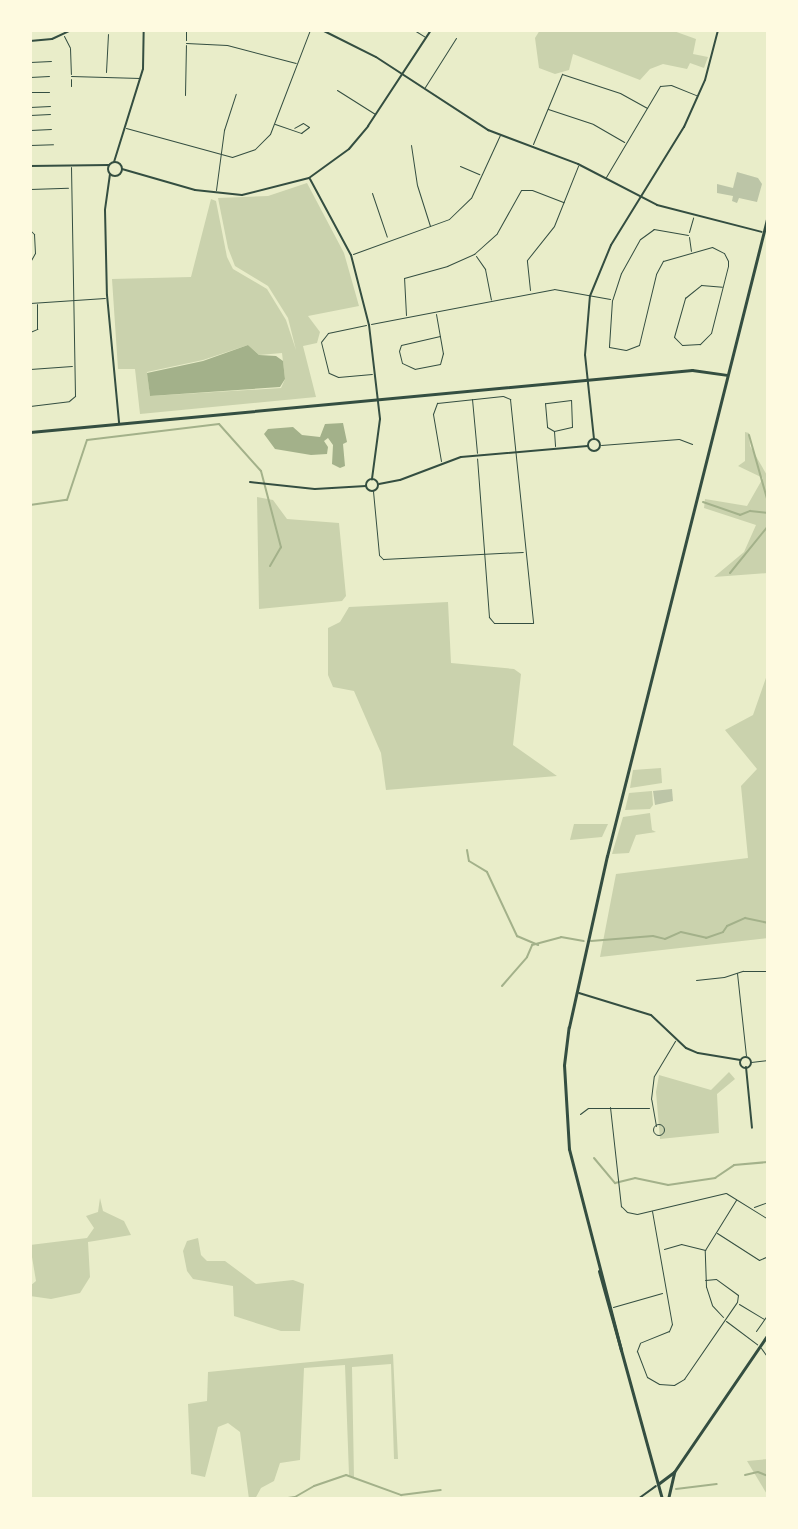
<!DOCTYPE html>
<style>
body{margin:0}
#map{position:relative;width:798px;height:1529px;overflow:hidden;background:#e9edc9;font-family:"DM Sans",sans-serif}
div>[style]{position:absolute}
.green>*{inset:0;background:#cad2ad}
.water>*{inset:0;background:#a3b18a}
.stream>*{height:2px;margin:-1px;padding:0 1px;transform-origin:1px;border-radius:1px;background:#a3b18a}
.building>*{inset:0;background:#bcc5a7}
.service>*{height:1px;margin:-0.5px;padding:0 0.5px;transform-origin:0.5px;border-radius:0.5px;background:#344e41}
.minor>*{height:1px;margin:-0.5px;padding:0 0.5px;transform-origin:0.5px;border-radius:0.5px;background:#344e41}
.minor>.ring{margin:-0.5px;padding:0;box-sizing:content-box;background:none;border:1px solid #344e41;border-radius:50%}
.tertiary>*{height:2px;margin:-1px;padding:0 1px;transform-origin:1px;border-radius:1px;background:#344e41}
.tertiary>.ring{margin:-1px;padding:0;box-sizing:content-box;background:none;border:2px solid #344e41;border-radius:50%}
.secondary>*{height:3px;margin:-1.5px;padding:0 1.5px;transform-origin:1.5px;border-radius:1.5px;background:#344e41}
span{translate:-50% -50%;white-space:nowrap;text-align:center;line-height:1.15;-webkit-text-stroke:7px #fefae0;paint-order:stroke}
.frame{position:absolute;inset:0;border:32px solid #fefae0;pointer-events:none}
</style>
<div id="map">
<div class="green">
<div style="clip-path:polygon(540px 30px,671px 30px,696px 39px,693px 54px,708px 57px,704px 68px,690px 63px,687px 69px,663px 64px,650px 69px,640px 80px,573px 54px,569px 70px,555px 74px,539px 68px,535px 38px)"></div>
<div style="clip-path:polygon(evenodd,307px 183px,344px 253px,359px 306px,308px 316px,320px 332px,317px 343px,303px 346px,316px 397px,140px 414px,135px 369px,118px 369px,112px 279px,191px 277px,211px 199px,216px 201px,227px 257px,233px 269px,267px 289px,286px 320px,296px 350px,288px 318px,268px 286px,235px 266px,228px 248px,218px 198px,268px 196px,307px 183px,248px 345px,259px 355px,282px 353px,285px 379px,281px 388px,150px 396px,147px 372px,203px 360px,248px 345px)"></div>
<div style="clip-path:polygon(745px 432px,749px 433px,750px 446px,768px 477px,768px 573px,714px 577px,744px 552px,756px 525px,704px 508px,705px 499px,747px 506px,763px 478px,738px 466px,745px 461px)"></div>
<div style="clip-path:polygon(257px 497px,273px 500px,287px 519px,339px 523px,346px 596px,342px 601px,259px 609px)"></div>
<div style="clip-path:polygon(448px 602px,451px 663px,514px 669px,521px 674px,513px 745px,557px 776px,386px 790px,381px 753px,354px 691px,333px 687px,328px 675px,328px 628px,340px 622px,349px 607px)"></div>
<div style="clip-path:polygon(768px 672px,768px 938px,600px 957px,616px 874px,748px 858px,741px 786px,757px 769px,725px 730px,753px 715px)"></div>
<div style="clip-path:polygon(661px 768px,662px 783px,630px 788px,633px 770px)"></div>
<div style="clip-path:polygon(652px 791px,653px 805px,650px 809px,625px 810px,629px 793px)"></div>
<div style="clip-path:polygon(650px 813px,652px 830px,656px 832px,636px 835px,629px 853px,612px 854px,623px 817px)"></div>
<div style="clip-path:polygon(574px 824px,608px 824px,602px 837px,570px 840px)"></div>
<div style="clip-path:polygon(729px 1072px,735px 1079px,717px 1094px,719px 1133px,660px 1139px,656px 1092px,659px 1075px,711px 1090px)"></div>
<div style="clip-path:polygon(100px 1198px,103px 1211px,124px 1221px,131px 1235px,88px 1242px,90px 1277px,80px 1293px,51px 1299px,30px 1296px,30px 1286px,36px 1281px,30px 1245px,87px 1238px,94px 1228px,86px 1216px,98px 1212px)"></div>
<div style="clip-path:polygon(198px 1238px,201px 1255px,207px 1261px,225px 1261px,256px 1284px,293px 1280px,304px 1284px,300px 1331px,281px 1331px,234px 1316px,233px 1286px,193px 1279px,187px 1271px,183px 1251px,187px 1241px)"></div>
<div style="clip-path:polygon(393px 1354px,398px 1459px,394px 1459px,391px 1364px,352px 1367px,354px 1478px,349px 1475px,345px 1365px,304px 1368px,300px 1460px,280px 1463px,274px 1481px,261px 1488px,255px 1499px,249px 1499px,240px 1432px,228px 1423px,218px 1427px,205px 1477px,191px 1474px,188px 1404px,207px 1401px,208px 1372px)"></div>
<div style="clip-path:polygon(768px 1459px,768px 1496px,747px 1461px)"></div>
</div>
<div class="water">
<div style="clip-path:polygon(248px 345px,259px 355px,276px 356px,283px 361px,285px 379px,280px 387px,150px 396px,147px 373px,203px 361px)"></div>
<div style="clip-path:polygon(343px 423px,347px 442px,343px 444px,345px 466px,340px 468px,332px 464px,333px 445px,328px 438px,324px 441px,328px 447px,327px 454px,311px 455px,275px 449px,264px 434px,268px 429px,293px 427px,302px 435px,320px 437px,325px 424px)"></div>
</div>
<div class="stream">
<div style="left:749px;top:435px;width:70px;rotate:74.2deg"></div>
<div style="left:703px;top:502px;width:39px;rotate:19deg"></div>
<div style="left:740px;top:515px;width:11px;rotate:-22deg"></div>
<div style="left:750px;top:511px;width:18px;rotate:6deg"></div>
<div style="left:30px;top:505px;width:37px;rotate:-8deg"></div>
<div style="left:67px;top:500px;width:63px;rotate:-71.6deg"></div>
<div style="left:87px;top:440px;width:133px;rotate:-6.9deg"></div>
<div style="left:219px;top:424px;width:63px;rotate:48.2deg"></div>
<div style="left:261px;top:471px;width:79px;rotate:75.3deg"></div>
<div style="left:281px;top:547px;width:22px;rotate:120deg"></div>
<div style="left:730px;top:573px;width:60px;rotate:-51deg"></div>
<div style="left:467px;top:850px;width:11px;rotate:80deg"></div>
<div style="left:469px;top:861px;width:21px;rotate:31deg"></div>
<div style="left:487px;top:872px;width:71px;rotate:64.9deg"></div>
<div style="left:517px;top:936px;width:23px;rotate:23deg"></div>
<div style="left:591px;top:941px;width:62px;rotate:-4.6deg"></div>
<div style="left:653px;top:936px;width:12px;rotate:14deg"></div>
<div style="left:665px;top:939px;width:17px;rotate:-24deg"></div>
<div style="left:681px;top:932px;width:26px;rotate:13deg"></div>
<div style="left:706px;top:938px;width:18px;rotate:-19deg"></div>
<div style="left:723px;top:932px;width:7px;rotate:-56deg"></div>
<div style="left:727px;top:926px;width:20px;rotate:-24deg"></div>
<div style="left:745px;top:918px;width:24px;rotate:12deg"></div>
<div style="left:502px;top:986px;width:38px;rotate:-49deg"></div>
<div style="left:527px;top:957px;width:13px;rotate:-67deg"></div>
<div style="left:532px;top:945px;width:30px;rotate:-15deg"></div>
<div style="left:561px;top:937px;width:23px;rotate:10deg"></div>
<div style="left:594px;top:1158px;width:33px;rotate:50deg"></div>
<div style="left:615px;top:1183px;width:21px;rotate:-14deg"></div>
<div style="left:635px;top:1178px;width:34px;rotate:12deg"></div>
<div style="left:668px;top:1185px;width:48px;rotate:-8.5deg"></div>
<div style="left:715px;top:1178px;width:23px;rotate:-34deg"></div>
<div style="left:734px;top:1165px;width:34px;rotate:-5deg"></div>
<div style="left:745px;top:1475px;width:13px;rotate:-13deg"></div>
<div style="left:758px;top:1472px;width:11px;rotate:22deg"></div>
<div style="left:676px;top:1489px;width:41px;rotate:-7deg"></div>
<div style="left:281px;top:1499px;width:14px;rotate:-8deg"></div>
<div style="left:295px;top:1497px;width:22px;rotate:-30deg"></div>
<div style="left:314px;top:1486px;width:34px;rotate:-19deg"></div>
<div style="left:346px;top:1475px;width:59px;rotate:20deg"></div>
<div style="left:401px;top:1495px;width:40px;rotate:-7.1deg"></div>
</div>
<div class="building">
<div style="clip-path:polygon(737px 172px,758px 178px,762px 184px,757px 202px,739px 198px,737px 203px,732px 201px,733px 196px,717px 193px,717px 184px,733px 188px)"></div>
<div style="clip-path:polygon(672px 789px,673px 801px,655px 805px,653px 791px)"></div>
</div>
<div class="service">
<div style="left:739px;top:1304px;width:29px;rotate:31deg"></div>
<div style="left:756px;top:1331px;width:21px;rotate:-55deg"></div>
</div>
<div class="minor">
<div style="left:186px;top:30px;width:10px;rotate:90deg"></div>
<div style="left:414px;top:30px;width:13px;rotate:32deg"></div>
<div style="left:64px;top:36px;width:13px;rotate:63deg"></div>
<div style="left:70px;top:48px;width:26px;rotate:88deg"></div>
<div style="left:186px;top:43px;width:41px;rotate:2.8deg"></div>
<div style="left:227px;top:45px;width:71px;rotate:14.6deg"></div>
<div style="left:30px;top:62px;width:21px;rotate:-3deg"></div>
<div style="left:106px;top:72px;width:38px;rotate:-87deg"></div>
<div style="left:71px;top:76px;width:69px;rotate:1.7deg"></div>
<div style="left:30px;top:77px;width:19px;rotate:-3deg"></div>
<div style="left:71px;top:79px;width:7px;rotate:90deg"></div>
<div style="left:425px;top:87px;width:58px;rotate:-57.7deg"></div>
<div style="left:337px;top:90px;width:45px;rotate:32.3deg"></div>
<div style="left:30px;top:92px;width:19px"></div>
<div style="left:185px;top:95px;width:50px;rotate:-88.9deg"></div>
<div style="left:30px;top:107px;width:20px;rotate:-3deg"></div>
<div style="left:548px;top:109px;width:47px;rotate:18.4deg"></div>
<div style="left:593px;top:124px;width:36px;rotate:30deg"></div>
<div style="left:30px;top:115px;width:20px;rotate:-3deg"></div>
<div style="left:275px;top:124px;width:28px;rotate:19deg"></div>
<div style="left:301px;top:133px;width:10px;rotate:-37deg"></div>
<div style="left:309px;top:127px;width:7px;rotate:-146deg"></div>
<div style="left:303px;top:123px;width:10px;rotate:151deg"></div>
<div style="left:126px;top:128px;width:110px;rotate:15.3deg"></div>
<div style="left:232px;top:157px;width:24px;rotate:-19deg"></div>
<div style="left:255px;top:149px;width:21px;rotate:-45deg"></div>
<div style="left:270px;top:134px;width:111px;rotate:-69deg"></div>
<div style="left:30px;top:130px;width:21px;rotate:-3deg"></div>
<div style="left:533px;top:144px;width:76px;rotate:-67.5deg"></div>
<div style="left:562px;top:74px;width:61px;rotate:18.1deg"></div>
<div style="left:620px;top:93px;width:31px;rotate:29deg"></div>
<div style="left:30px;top:145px;width:23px;rotate:-2deg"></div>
<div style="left:411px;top:145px;width:40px;rotate:81.5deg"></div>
<div style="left:417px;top:185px;width:43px;rotate:72.4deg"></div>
<div style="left:460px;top:166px;width:21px;rotate:23deg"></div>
<div style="left:606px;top:177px;width:106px;rotate:-59.3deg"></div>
<div style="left:660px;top:86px;width:11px;rotate:-5deg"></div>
<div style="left:671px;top:85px;width:27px;rotate:22deg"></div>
<div style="left:30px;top:189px;width:38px;rotate:-2deg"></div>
<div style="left:216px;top:190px;width:61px;rotate:-82.4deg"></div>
<div style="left:224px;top:130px;width:38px;rotate:-72deg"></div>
<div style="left:372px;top:193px;width:46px;rotate:71.2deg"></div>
<div style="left:30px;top:230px;width:6px;rotate:45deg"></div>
<div style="left:34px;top:234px;width:19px;rotate:87deg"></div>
<div style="left:35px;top:253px;width:10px;rotate:119deg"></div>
<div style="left:689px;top:232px;width:15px;rotate:-74deg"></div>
<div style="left:688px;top:235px;width:35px;rotate:-170deg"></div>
<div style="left:654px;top:229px;width:17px;rotate:144deg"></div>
<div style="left:640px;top:239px;width:39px;rotate:119deg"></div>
<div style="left:621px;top:273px;width:28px;rotate:108deg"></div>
<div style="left:612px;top:300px;width:47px;rotate:93.7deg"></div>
<div style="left:609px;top:347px;width:17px;rotate:10deg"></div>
<div style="left:626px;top:350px;width:14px;rotate:-21deg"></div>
<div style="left:639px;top:345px;width:73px;rotate:-76.5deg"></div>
<div style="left:656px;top:274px;width:15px;rotate:-62deg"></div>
<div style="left:663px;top:261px;width:51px;rotate:-15.9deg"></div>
<div style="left:712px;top:247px;width:13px;rotate:27deg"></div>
<div style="left:724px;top:253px;width:9px;rotate:63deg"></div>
<div style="left:728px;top:261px;width:5px;rotate:90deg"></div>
<div style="left:728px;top:266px;width:69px;rotate:104.2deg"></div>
<div style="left:711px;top:333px;width:16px;rotate:135deg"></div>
<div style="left:700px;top:344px;width:18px;rotate:177deg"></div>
<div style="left:682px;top:345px;width:11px;rotate:-135deg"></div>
<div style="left:674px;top:337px;width:41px;rotate:-74.2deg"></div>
<div style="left:685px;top:298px;width:21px;rotate:-39deg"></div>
<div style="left:701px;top:285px;width:21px;rotate:5deg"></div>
<div style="left:689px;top:237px;width:14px;rotate:82deg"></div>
<div style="left:353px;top:254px;width:102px;rotate:-20deg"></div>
<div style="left:449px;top:219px;width:30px;rotate:-44deg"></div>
<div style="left:471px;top:198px;width:69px;rotate:-65.3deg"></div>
<div style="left:476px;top:256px;width:16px;rotate:55deg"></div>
<div style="left:485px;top:269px;width:31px;rotate:79deg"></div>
<div style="left:530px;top:290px;width:30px;rotate:-96deg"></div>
<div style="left:527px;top:260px;width:43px;rotate:-51.5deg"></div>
<div style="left:554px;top:226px;width:65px;rotate:-68.2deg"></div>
<div style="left:30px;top:303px;width:75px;rotate:-3.8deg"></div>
<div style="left:436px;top:314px;width:40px;rotate:80deg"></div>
<div style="left:443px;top:353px;width:11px;rotate:105deg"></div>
<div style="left:440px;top:364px;width:25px;rotate:169deg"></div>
<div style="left:415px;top:369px;width:14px;rotate:-155deg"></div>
<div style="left:402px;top:363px;width:12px;rotate:-104deg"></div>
<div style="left:399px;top:351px;width:6px;rotate:-72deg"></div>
<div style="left:401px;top:345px;width:40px;rotate:-13deg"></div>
<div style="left:406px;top:315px;width:37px;rotate:-93deg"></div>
<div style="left:404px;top:278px;width:45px;rotate:-15.6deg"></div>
<div style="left:447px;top:266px;width:30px;rotate:-24deg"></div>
<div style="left:474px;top:254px;width:31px;rotate:-42deg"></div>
<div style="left:497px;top:233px;width:49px;rotate:-60.8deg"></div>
<div style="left:521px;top:190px;width:11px"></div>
<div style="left:532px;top:190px;width:34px;rotate:21deg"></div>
<div style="left:371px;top:324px;width:186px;rotate:-10.8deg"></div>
<div style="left:554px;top:289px;width:57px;rotate:10.1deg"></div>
<div style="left:366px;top:325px;width:39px;rotate:168deg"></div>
<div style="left:328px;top:333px;width:11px;rotate:128deg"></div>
<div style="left:321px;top:342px;width:32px;rotate:76deg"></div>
<div style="left:329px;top:373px;width:10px;rotate:24deg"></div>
<div style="left:338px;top:377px;width:34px;rotate:-5deg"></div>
<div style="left:30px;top:332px;width:8px;rotate:-23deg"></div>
<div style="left:37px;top:329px;width:25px;rotate:-90deg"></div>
<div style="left:30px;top:369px;width:42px;rotate:-4.1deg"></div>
<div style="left:472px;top:399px;width:54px;rotate:84.7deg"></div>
<div style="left:30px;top:406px;width:39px;rotate:-7deg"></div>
<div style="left:69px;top:401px;width:8px;rotate:-40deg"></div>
<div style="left:75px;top:396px;width:229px;rotate:-91deg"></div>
<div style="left:554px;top:431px;width:18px;rotate:-13deg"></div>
<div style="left:572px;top:427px;width:27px;rotate:-92deg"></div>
<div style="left:571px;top:400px;width:26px;rotate:173deg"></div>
<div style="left:545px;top:403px;width:24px;rotate:85deg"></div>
<div style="left:547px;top:427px;width:8px;rotate:30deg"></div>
<div style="left:554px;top:431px;width:15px;rotate:86deg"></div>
<div style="left:601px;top:445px;width:78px;rotate:-4.4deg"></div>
<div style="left:679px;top:439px;width:14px;rotate:21deg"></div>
<div style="left:441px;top:461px;width:48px;rotate:-99.7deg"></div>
<div style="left:433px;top:414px;width:12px;rotate:-70deg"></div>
<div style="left:437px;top:403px;width:66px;rotate:-6.1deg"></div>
<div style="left:503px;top:396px;width:8px;rotate:23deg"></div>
<div style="left:510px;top:399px;width:225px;rotate:84.1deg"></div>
<div style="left:533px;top:623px;width:39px;rotate:180deg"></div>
<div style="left:494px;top:623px;width:8px;rotate:-130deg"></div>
<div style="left:489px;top:617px;width:159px;rotate:-94.3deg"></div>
<div style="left:373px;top:491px;width:64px;rotate:84.6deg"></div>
<div style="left:379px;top:555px;width:6px;rotate:45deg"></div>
<div style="left:383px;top:559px;width:140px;rotate:-2.9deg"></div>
<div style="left:737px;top:973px;width:83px;rotate:83.8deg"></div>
<div style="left:696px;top:980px;width:28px;rotate:-6deg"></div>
<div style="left:724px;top:977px;width:20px;rotate:-18deg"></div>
<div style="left:743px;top:971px;width:25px"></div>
<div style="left:751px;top:1062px;width:17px;rotate:-7deg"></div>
<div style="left:610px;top:1107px;width:100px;rotate:83.7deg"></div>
<div style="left:621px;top:1206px;width:8px;rotate:45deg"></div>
<div style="left:627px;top:1212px;width:10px;rotate:11deg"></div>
<div style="left:637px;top:1214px;width:91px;rotate:-13.3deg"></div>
<div style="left:726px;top:1193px;width:49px;rotate:31.8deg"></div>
<div style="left:580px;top:1114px;width:10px;rotate:-37deg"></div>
<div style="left:588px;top:1108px;width:61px"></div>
<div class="ring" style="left:653.5px;top:1124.5px;width:10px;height:10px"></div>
<div style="left:656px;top:1126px;width:27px;rotate:-100deg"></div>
<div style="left:651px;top:1099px;width:23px;rotate:-83deg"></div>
<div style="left:654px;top:1076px;width:41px;rotate:-59deg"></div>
<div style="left:754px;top:1207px;width:15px;rotate:-20deg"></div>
<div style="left:652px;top:1211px;width:115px;rotate:80deg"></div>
<div style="left:672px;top:1324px;width:8px;rotate:113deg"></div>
<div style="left:669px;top:1331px;width:31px;rotate:158deg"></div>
<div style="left:640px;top:1343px;width:9px;rotate:111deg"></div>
<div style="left:637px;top:1351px;width:28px;rotate:69deg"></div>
<div style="left:647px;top:1377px;width:14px;rotate:30deg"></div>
<div style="left:659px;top:1384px;width:15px;rotate:4deg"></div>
<div style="left:674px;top:1385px;width:12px;rotate:-31deg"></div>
<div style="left:684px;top:1379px;width:93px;rotate:-55.5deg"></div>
<div style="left:737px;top:1302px;width:7px;rotate:-82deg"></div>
<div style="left:738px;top:1295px;width:27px;rotate:-144deg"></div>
<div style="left:716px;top:1279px;width:11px;rotate:175deg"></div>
<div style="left:717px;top:1233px;width:50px;rotate:32.7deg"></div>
<div style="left:759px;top:1260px;width:10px;rotate:-24deg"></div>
<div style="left:664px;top:1249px;width:18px;rotate:-16deg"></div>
<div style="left:681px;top:1244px;width:25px;rotate:14deg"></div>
<div style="left:613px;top:1307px;width:51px;rotate:-15.9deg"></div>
<div style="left:723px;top:1317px;width:16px;rotate:-133deg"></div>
<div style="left:712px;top:1305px;width:19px;rotate:-108deg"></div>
<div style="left:706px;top:1287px;width:37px;rotate:-92deg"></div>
<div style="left:705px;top:1250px;width:59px;rotate:-58.2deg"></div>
<div style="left:726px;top:1321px;width:39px;rotate:37deg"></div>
<div style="left:761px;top:1348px;width:12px;rotate:55deg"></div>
</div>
<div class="tertiary">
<div style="left:322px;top:30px;width:60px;rotate:26.6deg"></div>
<div style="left:376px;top:57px;width:134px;rotate:33.1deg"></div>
<div style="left:488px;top:130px;width:96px;rotate:20.7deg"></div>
<div style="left:578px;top:164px;width:89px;rotate:27.4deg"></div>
<div style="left:657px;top:205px;width:108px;rotate:14.4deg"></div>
<div style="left:30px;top:41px;width:22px;rotate:-5deg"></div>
<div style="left:52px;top:39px;width:21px;rotate:-25deg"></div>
<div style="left:114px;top:162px;width:97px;rotate:-72.7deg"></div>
<div style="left:143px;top:69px;width:39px;rotate:-89deg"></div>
<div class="ring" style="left:108px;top:162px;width:12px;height:12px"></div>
<div style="left:30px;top:166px;width:79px;rotate:-0.7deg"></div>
<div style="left:122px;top:169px;width:76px;rotate:16deg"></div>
<div style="left:195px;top:190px;width:47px;rotate:6.1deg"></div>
<div style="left:242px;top:195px;width:69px;rotate:-14.2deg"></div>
<div style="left:309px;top:178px;width:49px;rotate:-35.9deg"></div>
<div style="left:349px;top:149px;width:30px;rotate:-50deg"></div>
<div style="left:368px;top:126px;width:115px;rotate:-56.7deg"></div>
<div style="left:110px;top:174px;width:36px;rotate:98deg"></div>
<div style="left:105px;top:210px;width:85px;rotate:88.7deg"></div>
<div style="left:107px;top:295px;width:129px;rotate:84.6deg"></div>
<div style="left:310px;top:179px;width:86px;rotate:61.7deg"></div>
<div style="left:351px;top:255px;width:72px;rotate:75.6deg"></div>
<div style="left:369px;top:325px;width:95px;rotate:83.3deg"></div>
<div style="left:380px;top:419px;width:61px;rotate:97.6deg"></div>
<div class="ring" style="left:588px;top:439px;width:10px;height:10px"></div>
<div style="left:594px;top:439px;width:84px;rotate:-96.1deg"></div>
<div style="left:585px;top:355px;width:59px;rotate:-85.2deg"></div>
<div style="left:590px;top:296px;width:55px;rotate:-67.6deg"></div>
<div style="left:611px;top:245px;width:139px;rotate:-58.3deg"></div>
<div style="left:684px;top:127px;width:51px;rotate:-65.9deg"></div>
<div style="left:705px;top:80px;width:52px;rotate:-75.4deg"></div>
<div class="ring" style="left:366px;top:479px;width:10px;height:10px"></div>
<div style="left:250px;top:482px;width:65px;rotate:6.1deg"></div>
<div style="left:315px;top:489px;width:51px;rotate:-3.4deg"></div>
<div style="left:379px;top:484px;width:21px;rotate:-11deg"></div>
<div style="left:400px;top:480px;width:65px;rotate:-20.7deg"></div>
<div style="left:461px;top:457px;width:127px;rotate:-5deg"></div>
<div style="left:579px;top:993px;width:75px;rotate:17deg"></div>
<div style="left:651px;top:1015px;width:48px;rotate:43.3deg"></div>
<div style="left:686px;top:1048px;width:13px;rotate:23deg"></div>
<div style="left:698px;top:1053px;width:43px;rotate:9.5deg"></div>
<div class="ring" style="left:739.5px;top:1056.5px;width:9px;height:9px"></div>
<div style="left:746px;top:1067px;width:61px;rotate:84.4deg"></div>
<div style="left:638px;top:1499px;width:22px;rotate:-36deg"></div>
</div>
<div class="secondary">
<div style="left:30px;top:432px;width:665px;rotate:-5.35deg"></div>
<div style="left:692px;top:370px;width:35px;rotate:8deg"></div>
<div style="left:599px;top:1271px;width:82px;rotate:74.4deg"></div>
<div style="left:621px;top:1350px;width:208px;rotate:-104.5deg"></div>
<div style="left:569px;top:1149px;width:84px;rotate:-93.4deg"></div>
<div style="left:564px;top:1065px;width:38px;rotate:-83deg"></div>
<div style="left:569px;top:1027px;width:175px;rotate:-77.5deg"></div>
<div style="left:607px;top:856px;width:661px;rotate:-75.9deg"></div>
<div style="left:621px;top:1350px;width:155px;rotate:74.6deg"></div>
<div style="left:658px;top:1484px;width:20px;rotate:-37deg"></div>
<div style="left:674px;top:1472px;width:167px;rotate:-55.7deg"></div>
<div style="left:668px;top:1499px;width:28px;rotate:-77deg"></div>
</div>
<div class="frame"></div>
</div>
